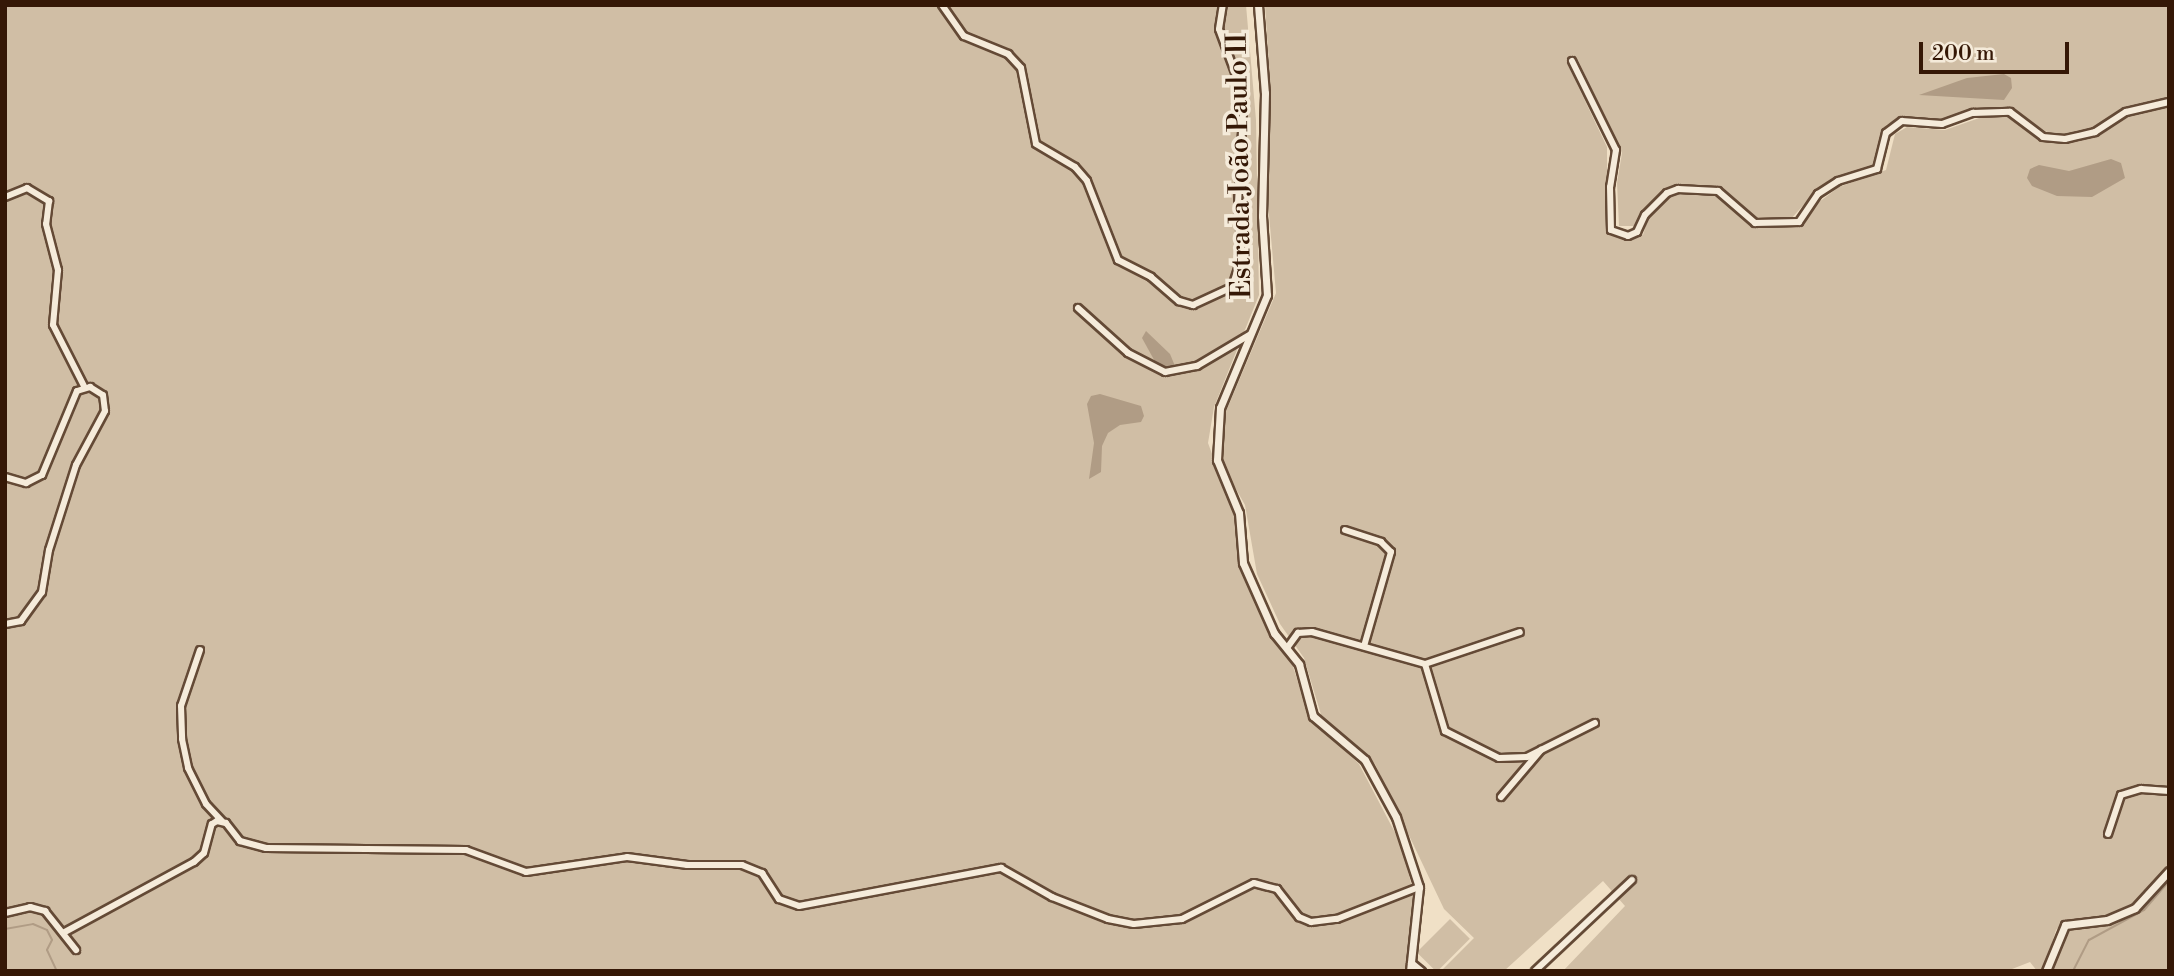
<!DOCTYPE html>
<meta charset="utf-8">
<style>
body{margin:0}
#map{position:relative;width:2174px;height:976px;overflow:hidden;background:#f0e0c6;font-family:"Libre Bodoni",serif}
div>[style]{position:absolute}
.green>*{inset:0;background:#d0bea5;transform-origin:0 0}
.water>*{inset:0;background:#b09c85}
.stream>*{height:2px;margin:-1px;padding:0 1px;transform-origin:1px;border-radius:1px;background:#b09c85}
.roads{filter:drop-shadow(2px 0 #644a36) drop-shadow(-2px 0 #644a36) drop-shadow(0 2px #644a36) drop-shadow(0 -2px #644a36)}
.minor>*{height:6px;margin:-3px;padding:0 3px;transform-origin:3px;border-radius:3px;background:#f5ebda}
.tertiary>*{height:7px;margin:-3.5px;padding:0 3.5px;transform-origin:3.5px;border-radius:3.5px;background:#f5ebda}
span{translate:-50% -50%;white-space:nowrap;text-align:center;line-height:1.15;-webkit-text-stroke:7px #f5ebda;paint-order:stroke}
.street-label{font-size:28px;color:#351806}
.frame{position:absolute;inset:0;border:7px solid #351806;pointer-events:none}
.scale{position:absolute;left:1919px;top:42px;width:150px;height:32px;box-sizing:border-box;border:4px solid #351806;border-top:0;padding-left:9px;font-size:21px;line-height:24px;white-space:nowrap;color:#351806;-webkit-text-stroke:5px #f5ebda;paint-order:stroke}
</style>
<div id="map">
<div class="green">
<div style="clip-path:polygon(5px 5px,1246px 5px,1256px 120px,1259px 295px,1214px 407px,1208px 443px,1235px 517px,1241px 570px,1270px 637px,1290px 657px,1309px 717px,1359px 764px,1401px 844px,1414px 895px,1406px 971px,5px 971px)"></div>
<div style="clip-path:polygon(1265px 5px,2169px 5px,2169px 99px,2126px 109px,2095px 127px,2070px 135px,2047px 132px,2008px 107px,1976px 109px,1943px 120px,1902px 117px,1886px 125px,1875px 165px,1839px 177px,1816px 191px,1790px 220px,1756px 219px,1724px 190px,1685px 186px,1665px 191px,1634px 226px,1619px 226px,1617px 183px,1622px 153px,1578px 60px,1567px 63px,1607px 147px,1607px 231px,1623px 239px,1643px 235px,1648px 219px,1675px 193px,1717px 194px,1754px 226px,1803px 225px,1819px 202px,1839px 187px,1886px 170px,1895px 134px,1907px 127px,1945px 130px,1982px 117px,2006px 116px,2043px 141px,2060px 144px,2103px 132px,2132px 113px,2169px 104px,2169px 864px,2136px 904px,2109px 915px,2063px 922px,2056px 930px,2043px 971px,2037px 971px,2030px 962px,2007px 971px,1563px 971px,1625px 906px,1603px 881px,1504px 971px,1441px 971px,1474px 938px,1444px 909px,1375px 764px,1322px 718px,1304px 658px,1280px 624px,1257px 574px,1245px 505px,1224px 468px,1222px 421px,1276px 293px,1268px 204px,1271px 96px)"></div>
<div style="clip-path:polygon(2169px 878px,2169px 971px,2050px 971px,2062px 932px,2070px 926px,2123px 918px,2144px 907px)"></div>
<div style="left:1450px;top:919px;width:28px;height:47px;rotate:45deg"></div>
</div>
<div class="water">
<div style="clip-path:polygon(2004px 74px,2011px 78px,2012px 88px,2004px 100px,1919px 95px,1967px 78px)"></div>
<div style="clip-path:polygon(2111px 159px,2121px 163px,2125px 178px,2092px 197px,2057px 196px,2032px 186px,2027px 178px,2030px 169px,2039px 165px,2069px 171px)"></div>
<div style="clip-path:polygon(1146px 331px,1170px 354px,1175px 366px,1158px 367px,1142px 338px)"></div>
<div style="clip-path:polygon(1100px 394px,1141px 406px,1144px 416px,1141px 422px,1120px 425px,1108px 433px,1102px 446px,1101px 472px,1089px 479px,1094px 443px,1087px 404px,1091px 396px)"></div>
</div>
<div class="stream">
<div style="left:5px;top:929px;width:28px;rotate:-10deg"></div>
<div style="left:33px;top:924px;width:15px;rotate:23deg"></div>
<div style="left:47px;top:930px;width:11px;rotate:63deg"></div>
<div style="left:52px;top:940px;width:11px;rotate:117deg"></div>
<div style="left:47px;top:950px;width:23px;rotate:65deg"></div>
<div style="left:2073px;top:971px;width:35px;rotate:-63deg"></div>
<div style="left:2089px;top:940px;width:63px;rotate:-28.6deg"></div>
<div style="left:2144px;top:910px;width:38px;rotate:-49deg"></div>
</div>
<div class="roads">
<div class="minor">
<div style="left:942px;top:5px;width:38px;rotate:55deg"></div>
<div style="left:964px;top:36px;width:48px;rotate:22.2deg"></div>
<div style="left:1008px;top:54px;width:19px;rotate:47deg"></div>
<div style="left:1021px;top:68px;width:77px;rotate:78.8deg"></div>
<div style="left:1036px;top:144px;width:45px;rotate:30.5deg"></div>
<div style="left:1075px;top:167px;width:18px;rotate:49deg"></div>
<div style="left:1087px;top:181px;width:85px;rotate:68.6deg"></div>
<div style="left:1118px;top:260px;width:37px;rotate:27deg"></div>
<div style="left:1151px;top:277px;width:37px;rotate:41deg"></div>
<div style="left:1179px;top:301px;width:15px;rotate:16deg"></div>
<div style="left:1193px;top:305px;width:43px;rotate:-24.8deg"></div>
<div style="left:1232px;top:287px;width:32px;rotate:-72deg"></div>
<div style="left:1242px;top:257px;width:54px;rotate:-94.2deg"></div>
<div style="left:1238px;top:203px;width:106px;rotate:-86.8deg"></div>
<div style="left:1244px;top:97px;width:72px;rotate:-110.2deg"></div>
<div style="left:1219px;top:29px;width:24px;rotate:-81deg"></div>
<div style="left:1572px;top:61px;width:99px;rotate:63.7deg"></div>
<div style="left:1616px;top:150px;width:37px;rotate:99deg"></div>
<div style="left:1610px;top:187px;width:43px;rotate:88.7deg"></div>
<div style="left:1611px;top:230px;width:18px;rotate:19deg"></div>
<div style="left:1628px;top:236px;width:10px;rotate:-24deg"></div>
<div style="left:1637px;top:232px;width:19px;rotate:-65deg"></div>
<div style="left:1645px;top:215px;width:31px;rotate:-45deg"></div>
<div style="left:1667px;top:193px;width:12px;rotate:-20deg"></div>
<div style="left:1678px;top:189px;width:40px;rotate:2.9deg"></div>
<div style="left:1718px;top:191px;width:49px;rotate:40.9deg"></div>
<div style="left:1755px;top:223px;width:44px;rotate:-1.3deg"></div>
<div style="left:1799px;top:222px;width:34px;rotate:-56deg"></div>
<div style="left:1818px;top:194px;width:24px;rotate:-33deg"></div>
<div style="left:1838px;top:181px;width:41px;rotate:-17.1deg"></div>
<div style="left:1877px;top:169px;width:37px;rotate:-76deg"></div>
<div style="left:1886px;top:133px;width:20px;rotate:-37deg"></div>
<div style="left:1902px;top:121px;width:40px;rotate:4.3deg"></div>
<div style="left:1942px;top:124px;width:33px;rotate:-20deg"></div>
<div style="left:1973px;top:113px;width:37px;rotate:-2deg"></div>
<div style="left:2010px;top:112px;width:41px;rotate:37.1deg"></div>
<div style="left:2043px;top:137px;width:22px;rotate:5deg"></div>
<div style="left:2065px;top:139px;width:31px;rotate:-13deg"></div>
<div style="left:2095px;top:132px;width:37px;rotate:-33deg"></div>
<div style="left:2126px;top:112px;width:44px;rotate:-13.1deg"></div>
<div style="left:5px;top:197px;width:24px;rotate:-22deg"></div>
<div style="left:27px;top:188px;width:26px;rotate:31deg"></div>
<div style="left:49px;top:201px;width:23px;rotate:97deg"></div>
<div style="left:46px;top:224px;width:48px;rotate:75.4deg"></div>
<div style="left:58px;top:270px;width:55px;rotate:95.2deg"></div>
<div style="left:53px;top:325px;width:68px;rotate:63.1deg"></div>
<div style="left:1078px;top:308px;width:67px;rotate:42deg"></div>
<div style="left:1128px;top:353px;width:42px;rotate:27.2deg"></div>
<div style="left:1165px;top:372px;width:33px;rotate:-11deg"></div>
<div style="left:1197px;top:366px;width:63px;rotate:-30.7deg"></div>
<div style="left:5px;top:477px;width:22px;rotate:16deg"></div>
<div style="left:26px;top:483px;width:18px;rotate:-27deg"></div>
<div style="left:42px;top:475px;width:91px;rotate:-67.4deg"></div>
<div style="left:77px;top:391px;width:14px;rotate:-17deg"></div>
<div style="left:90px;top:387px;width:15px;rotate:32deg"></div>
<div style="left:103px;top:395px;width:16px;rotate:83deg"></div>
<div style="left:105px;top:411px;width:61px;rotate:118.2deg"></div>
<div style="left:76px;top:465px;width:89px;rotate:107.6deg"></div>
<div style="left:49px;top:550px;width:43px;rotate:99.5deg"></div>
<div style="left:42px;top:592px;width:36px;rotate:126deg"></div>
<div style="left:21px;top:621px;width:16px;rotate:169deg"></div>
<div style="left:1345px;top:530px;width:38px;rotate:18deg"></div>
<div style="left:1381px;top:542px;width:14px;rotate:45deg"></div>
<div style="left:1391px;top:552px;width:98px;rotate:106deg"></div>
<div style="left:1287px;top:648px;width:19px;rotate:-54deg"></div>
<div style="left:1298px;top:633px;width:14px;rotate:-4deg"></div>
<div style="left:1312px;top:632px;width:117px;rotate:15.8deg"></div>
<div style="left:1425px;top:664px;width:100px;rotate:-18.6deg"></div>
<div style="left:200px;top:650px;width:59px;rotate:108.7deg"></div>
<div style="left:181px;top:706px;width:33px;rotate:88deg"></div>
<div style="left:182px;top:739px;width:30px;rotate:78deg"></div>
<div style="left:188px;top:768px;width:40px;rotate:63.4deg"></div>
<div style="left:206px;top:804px;width:23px;rotate:47deg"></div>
<div style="left:1425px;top:664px;width:70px;rotate:73.4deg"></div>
<div style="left:1445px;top:731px;width:60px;rotate:26.6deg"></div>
<div style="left:1499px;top:758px;width:28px;rotate:-2deg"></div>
<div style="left:1527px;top:757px;width:76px;rotate:-26.6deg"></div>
<div style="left:1501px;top:797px;width:62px;rotate:-49.6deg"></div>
<div style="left:2108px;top:834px;width:41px;rotate:-71.6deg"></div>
<div style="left:2121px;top:795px;width:21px;rotate:-17deg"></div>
<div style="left:2141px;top:789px;width:28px;rotate:4deg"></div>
<div style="left:5px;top:913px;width:26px;rotate:-13deg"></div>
<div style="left:30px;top:907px;width:16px;rotate:15deg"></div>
<div style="left:45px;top:911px;width:50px;rotate:51.5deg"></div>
<div style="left:63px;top:933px;width:149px;rotate:-28.5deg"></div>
<div style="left:194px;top:862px;width:13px;rotate:-42deg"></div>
<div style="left:204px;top:853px;width:30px;rotate:-75deg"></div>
<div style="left:212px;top:824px;width:6px;rotate:-31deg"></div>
<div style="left:217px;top:821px;width:9px;rotate:13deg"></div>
<div style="left:226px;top:823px;width:23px;rotate:52deg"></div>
<div style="left:240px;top:841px;width:27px;rotate:15deg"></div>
<div style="left:266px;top:848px;width:200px;rotate:0.6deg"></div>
<div style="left:466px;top:850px;width:64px;rotate:20.1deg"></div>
<div style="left:526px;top:872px;width:102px;rotate:-8.4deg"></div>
<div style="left:627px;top:857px;width:61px;rotate:7.6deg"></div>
<div style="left:687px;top:865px;width:55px"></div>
<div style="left:742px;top:865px;width:22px;rotate:22deg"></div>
<div style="left:762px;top:873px;width:31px;rotate:57deg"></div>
<div style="left:779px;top:899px;width:21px;rotate:19deg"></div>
<div style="left:799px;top:906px;width:206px;rotate:-10.7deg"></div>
<div style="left:1001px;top:868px;width:59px;rotate:29.6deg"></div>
<div style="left:1052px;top:897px;width:60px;rotate:21.4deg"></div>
<div style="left:1108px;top:919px;width:26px;rotate:11deg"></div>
<div style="left:1134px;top:924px;width:48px;rotate:-5.9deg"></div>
<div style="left:1182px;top:919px;width:80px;rotate:-26.6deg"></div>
<div style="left:1254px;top:883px;width:24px;rotate:15deg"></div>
<div style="left:1277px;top:889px;width:36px;rotate:52deg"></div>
<div style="left:1299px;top:917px;width:13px;rotate:23deg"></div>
<div style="left:1311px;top:922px;width:26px;rotate:-7deg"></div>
<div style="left:1337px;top:919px;width:88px;rotate:-21.3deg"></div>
<div style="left:1535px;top:971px;width:133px;rotate:-43.2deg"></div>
</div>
<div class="tertiary">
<div style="left:1258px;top:5px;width:88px;rotate:85.5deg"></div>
<div style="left:1265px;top:93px;width:123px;rotate:91.4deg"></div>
<div style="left:1262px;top:216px;width:79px;rotate:86.4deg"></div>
<div style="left:1267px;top:295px;width:122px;rotate:112.6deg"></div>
<div style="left:1220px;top:408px;width:52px;rotate:93.3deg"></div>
<div style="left:1217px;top:460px;width:57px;rotate:67.5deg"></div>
<div style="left:1239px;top:513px;width:50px;rotate:85.4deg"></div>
<div style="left:1243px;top:563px;width:77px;rotate:66.1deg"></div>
<div style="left:1274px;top:633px;width:40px;rotate:51deg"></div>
<div style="left:1299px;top:664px;width:54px;rotate:74.9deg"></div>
<div style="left:1313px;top:716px;width:68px;rotate:40.2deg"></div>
<div style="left:1365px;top:760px;width:65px;rotate:61.5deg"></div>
<div style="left:1396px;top:817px;width:74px;rotate:71.8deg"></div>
<div style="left:1419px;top:887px;width:84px;rotate:96.1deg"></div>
<div style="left:1411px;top:963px;width:13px;rotate:39deg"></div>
<div style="left:2046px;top:971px;width:50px;rotate:-67.6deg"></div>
<div style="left:2065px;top:925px;width:42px;rotate:-6.8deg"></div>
<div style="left:2107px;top:920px;width:30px;rotate:-23deg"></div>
<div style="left:2135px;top:908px;width:50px;rotate:-47.4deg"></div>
</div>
</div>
<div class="street-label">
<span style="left:1240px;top:166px;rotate:-91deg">Estrada João Paulo II</span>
</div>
<div class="frame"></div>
<div class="scale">200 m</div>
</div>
